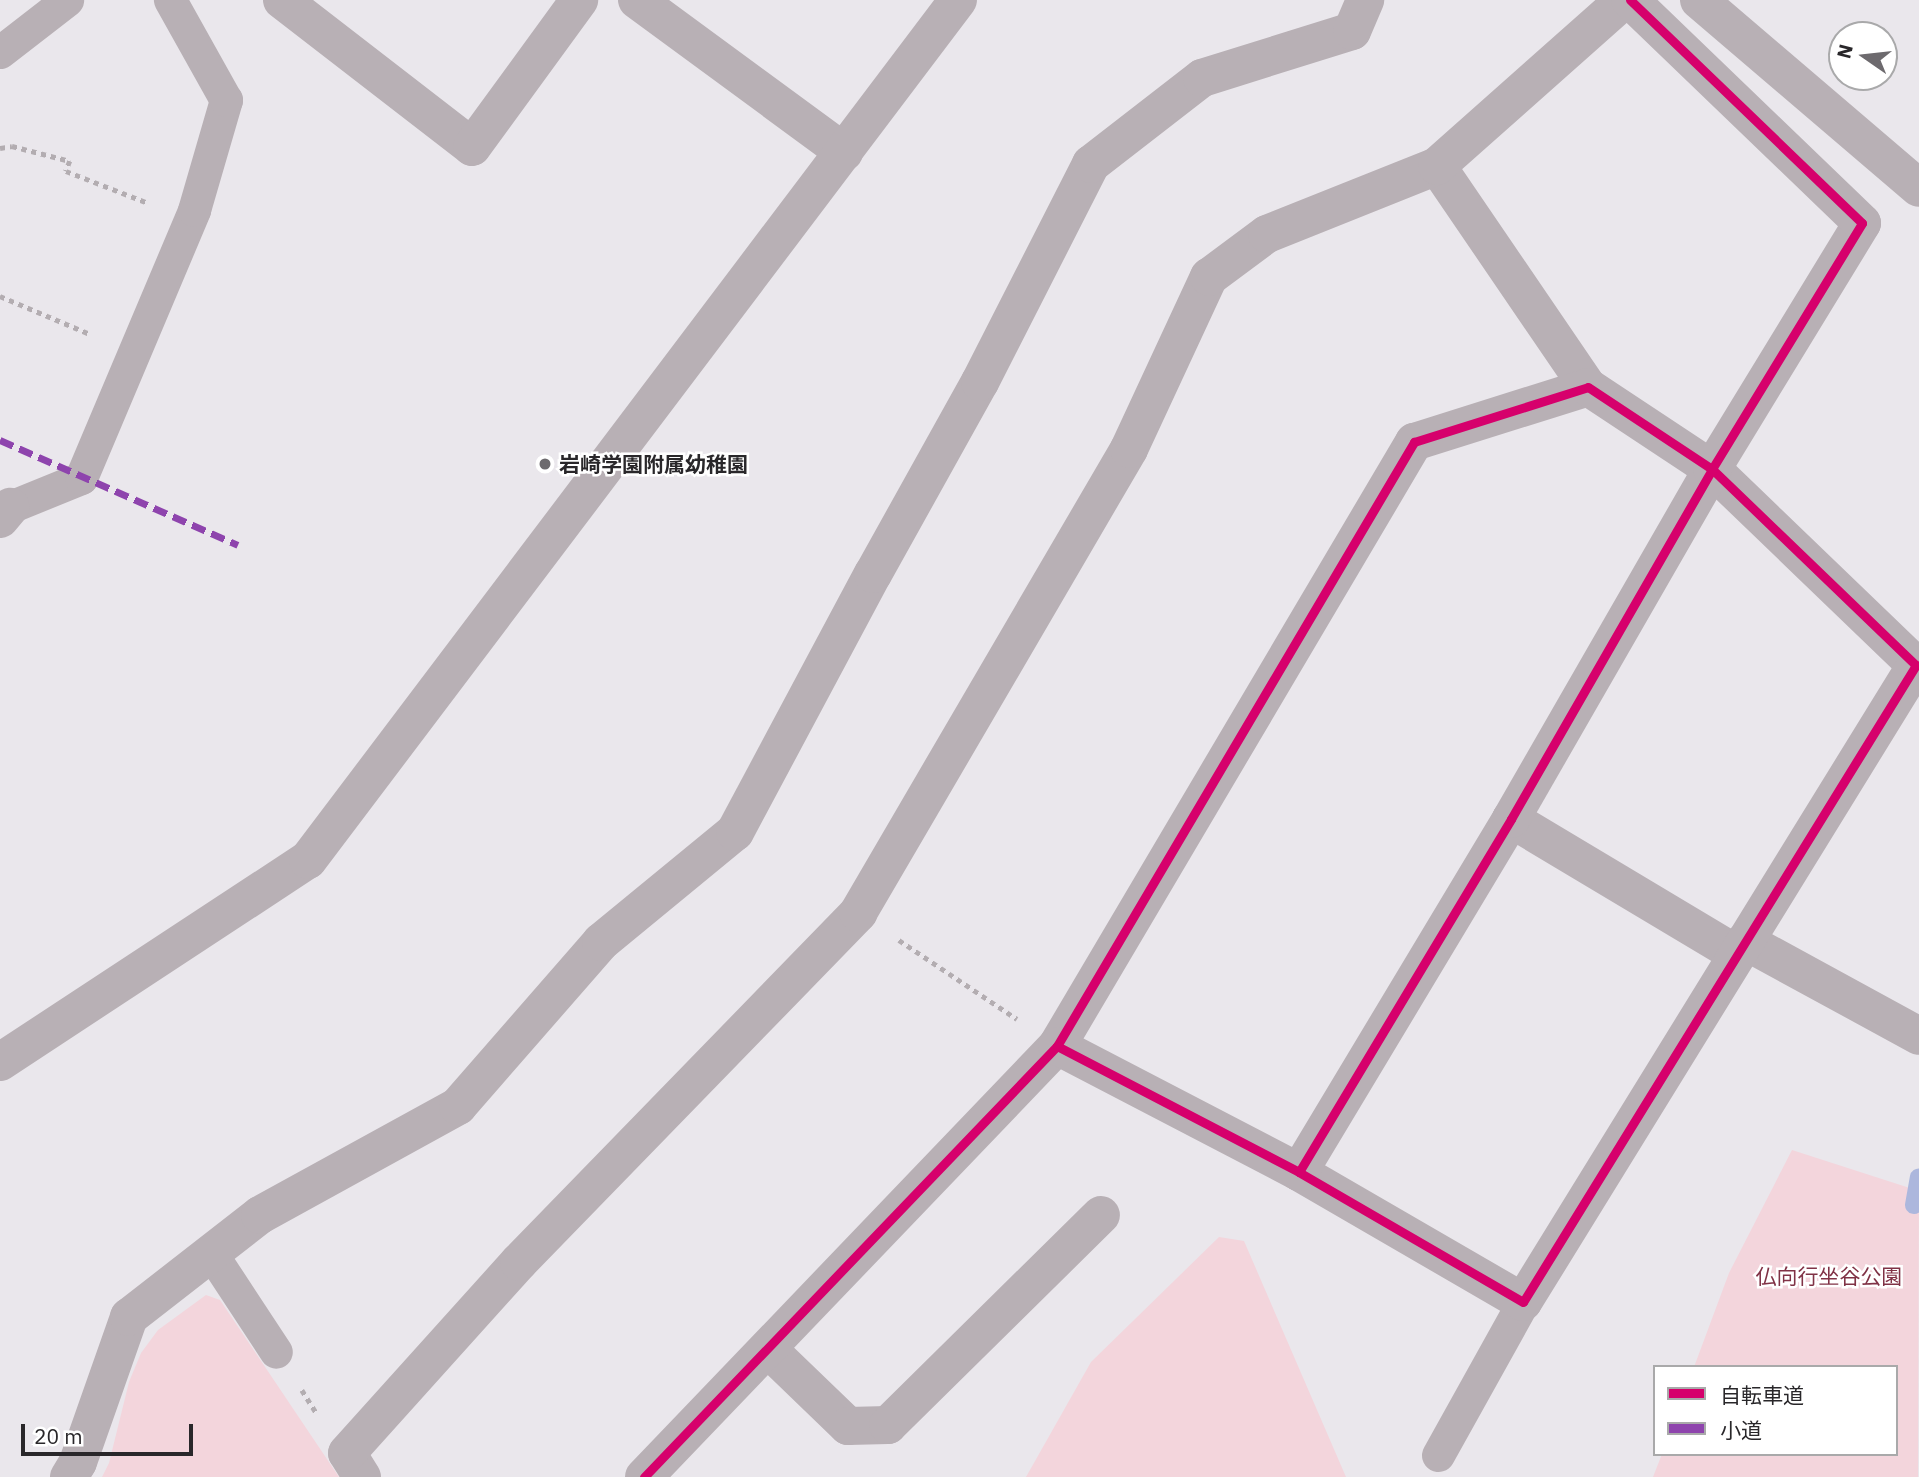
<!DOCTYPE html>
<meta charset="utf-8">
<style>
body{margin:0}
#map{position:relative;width:1919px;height:1477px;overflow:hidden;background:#eae7ec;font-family:"IBM Plex Sans","Noto Sans JP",sans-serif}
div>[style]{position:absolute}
.green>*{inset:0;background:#f3d5dc}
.stream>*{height:18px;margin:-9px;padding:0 9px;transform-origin:9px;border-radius:9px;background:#acb7dd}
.path>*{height:4.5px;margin-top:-2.25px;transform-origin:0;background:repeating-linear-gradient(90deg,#b3adb1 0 5px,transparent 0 10px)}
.lane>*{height:33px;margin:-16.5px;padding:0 16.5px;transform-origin:16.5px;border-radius:16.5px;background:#b8b0b5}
.street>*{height:38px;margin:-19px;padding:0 19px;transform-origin:19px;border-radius:19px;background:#b8b0b5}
.quiet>*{height:7px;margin-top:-3.5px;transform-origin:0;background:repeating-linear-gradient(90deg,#8e44ad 0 14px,transparent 0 21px)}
.cycleway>*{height:9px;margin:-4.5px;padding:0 4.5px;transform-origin:4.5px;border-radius:4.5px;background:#d6006c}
.dots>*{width:19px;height:19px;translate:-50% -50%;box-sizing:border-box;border:4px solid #fff;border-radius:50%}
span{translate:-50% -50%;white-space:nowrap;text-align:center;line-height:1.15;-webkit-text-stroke:5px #fff;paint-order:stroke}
.poi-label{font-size:21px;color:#29272a;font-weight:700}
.left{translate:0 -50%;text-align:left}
.park-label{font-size:21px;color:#803246}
.legend{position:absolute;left:1653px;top:1365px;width:245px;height:91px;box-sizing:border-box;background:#fff;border:2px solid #a9a9aa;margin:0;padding:9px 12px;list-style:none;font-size:21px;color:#29272a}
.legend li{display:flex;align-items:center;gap:14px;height:35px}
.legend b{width:35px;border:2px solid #a9a9aa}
.north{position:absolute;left:1828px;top:21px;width:70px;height:70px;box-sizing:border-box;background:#fff;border:2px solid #a9a9aa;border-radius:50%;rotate:284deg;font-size:19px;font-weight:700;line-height:28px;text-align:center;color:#29272a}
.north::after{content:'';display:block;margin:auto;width:24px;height:32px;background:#6d6a6e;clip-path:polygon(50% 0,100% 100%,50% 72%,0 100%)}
.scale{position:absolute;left:21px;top:1424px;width:172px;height:32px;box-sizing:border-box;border:4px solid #29272a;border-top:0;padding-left:9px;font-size:21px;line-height:24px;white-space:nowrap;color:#29272a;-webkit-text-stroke:5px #fff;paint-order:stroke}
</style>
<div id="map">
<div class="green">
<div style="clip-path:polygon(1792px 1150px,1919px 1191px,1918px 1477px,1653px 1477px,1662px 1454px,1896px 1454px,1896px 1367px,1694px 1367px,1729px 1273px)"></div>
<div style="clip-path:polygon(1219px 1237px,1244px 1241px,1346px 1477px,1026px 1477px,1091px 1362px)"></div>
<div style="clip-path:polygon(206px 1295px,220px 1300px,339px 1477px,102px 1477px,109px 1463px,129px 1382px,141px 1353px,158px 1330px)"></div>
</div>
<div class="stream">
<div style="left:1914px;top:1205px;width:28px;rotate:-80deg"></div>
</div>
<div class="path">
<div style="left:0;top:148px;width:12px;rotate:-9deg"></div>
<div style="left:12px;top:146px;width:60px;rotate:14.5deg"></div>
<div style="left:70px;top:161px;width:11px;rotate:112deg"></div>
<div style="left:66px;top:171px;width:88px;rotate:21.3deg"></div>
<div style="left:0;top:296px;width:98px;rotate:22.9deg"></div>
<div style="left:899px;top:940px;width:142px;rotate:33.8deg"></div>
<div style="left:302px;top:1390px;width:26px;rotate:58deg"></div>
</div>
<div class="lane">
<div style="left:0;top:52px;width:85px;rotate:-37.8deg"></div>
<div style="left:10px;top:507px;width:77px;rotate:-22.2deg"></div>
<div style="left:81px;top:478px;width:291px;rotate:-67.1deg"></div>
<div style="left:194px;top:210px;width:115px;rotate:-73.8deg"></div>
<div style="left:226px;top:100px;width:115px;rotate:-119.2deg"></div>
<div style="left:211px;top:1253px;width:118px;rotate:56.7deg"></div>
<div style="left:1438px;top:1455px;width:175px;rotate:-60.9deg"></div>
</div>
<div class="street">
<div style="left:282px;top:0;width:240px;rotate:37.7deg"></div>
<div style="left:472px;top:147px;width:182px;rotate:-53.9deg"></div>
<div style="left:637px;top:0;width:257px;rotate:36.3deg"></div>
<div style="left:1699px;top:0;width:289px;rotate:40.5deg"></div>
<div style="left:1437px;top:166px;width:268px;rotate:55.7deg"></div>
<div style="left:0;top:519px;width:16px;rotate:-50deg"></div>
<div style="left:1511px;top:819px;width:263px;rotate:30.9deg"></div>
<div style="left:1745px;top:941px;width:198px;rotate:28.6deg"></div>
<div style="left:1057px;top:1046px;width:702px;rotate:-59.41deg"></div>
<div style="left:1414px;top:442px;width:182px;rotate:-17.5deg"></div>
<div style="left:1588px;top:387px;width:149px;rotate:33.5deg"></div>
<div style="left:1712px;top:469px;width:283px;rotate:43.9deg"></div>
<div style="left:1916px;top:665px;width:748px;rotate:121.67deg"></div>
<div style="left:1523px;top:1302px;width:259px;rotate:-149.9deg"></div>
<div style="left:0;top:1062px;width:368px;rotate:-33.3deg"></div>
<div style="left:308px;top:860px;width:1078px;rotate:-52.92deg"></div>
<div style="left:768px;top:1349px;width:111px;rotate:43.9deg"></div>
<div style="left:848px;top:1426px;width:40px;rotate:-1.4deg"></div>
<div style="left:888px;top:1425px;width:299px;rotate:-44.6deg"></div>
<div style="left:69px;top:1477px;width:17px;rotate:-59deg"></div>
<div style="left:78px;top:1462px;width:154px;rotate:-70.6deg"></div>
<div style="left:129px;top:1317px;width:166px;rotate:-37.9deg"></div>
<div style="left:260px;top:1215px;width:226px;rotate:-28.8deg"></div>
<div style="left:458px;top:1106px;width:218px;rotate:-48.9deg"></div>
<div style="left:601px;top:942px;width:173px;rotate:-39.4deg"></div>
<div style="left:735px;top:832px;width:293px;rotate:-61.9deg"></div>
<div style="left:873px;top:574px;width:220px;rotate:-60.9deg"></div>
<div style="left:980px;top:382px;width:245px;rotate:-63deg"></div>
<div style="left:1091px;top:164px;width:140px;rotate:-37.8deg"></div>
<div style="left:1202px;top:78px;width:157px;rotate:-17.4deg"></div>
<div style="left:1352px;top:31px;width:34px;rotate:-67deg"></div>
<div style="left:362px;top:1477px;width:28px;rotate:-122deg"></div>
<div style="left:347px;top:1453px;width:257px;rotate:-48deg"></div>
<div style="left:519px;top:1262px;width:487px;rotate:-45.8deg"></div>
<div style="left:858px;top:913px;width:537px;rotate:-59.71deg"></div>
<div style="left:1129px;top:449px;width:190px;rotate:-65.1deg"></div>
<div style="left:1209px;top:277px;width:72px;rotate:-36.6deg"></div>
<div style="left:1267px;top:234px;width:183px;rotate:-21.8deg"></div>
<div style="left:1437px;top:166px;width:250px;rotate:-41.6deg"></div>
<div style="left:644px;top:1477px;width:597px;rotate:-46.22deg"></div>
<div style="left:1057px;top:1046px;width:273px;rotate:27.5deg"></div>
<div style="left:1299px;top:1172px;width:412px;rotate:-59deg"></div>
<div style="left:1511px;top:819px;width:404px;rotate:-60.1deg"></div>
<div style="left:1712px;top:469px;width:288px;rotate:-58.6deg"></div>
<div style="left:1862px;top:223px;width:322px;rotate:-136.1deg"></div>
</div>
<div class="quiet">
<div style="left:0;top:440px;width:260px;rotate:23.8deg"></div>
</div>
<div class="cycleway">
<div style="left:1057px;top:1046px;width:702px;rotate:-59.41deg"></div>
<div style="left:1414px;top:442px;width:182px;rotate:-17.5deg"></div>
<div style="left:1588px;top:387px;width:149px;rotate:33.5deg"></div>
<div style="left:1712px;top:469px;width:283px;rotate:43.9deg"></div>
<div style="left:1916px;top:665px;width:748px;rotate:121.67deg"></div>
<div style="left:1523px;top:1302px;width:259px;rotate:-149.9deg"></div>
<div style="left:644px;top:1477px;width:597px;rotate:-46.22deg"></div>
<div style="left:1057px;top:1046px;width:273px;rotate:27.5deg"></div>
<div style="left:1299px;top:1172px;width:412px;rotate:-59deg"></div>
<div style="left:1511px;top:819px;width:404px;rotate:-60.1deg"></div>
<div style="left:1712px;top:469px;width:288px;rotate:-58.6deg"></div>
<div style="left:1862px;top:223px;width:322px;rotate:-136.1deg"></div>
</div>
<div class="dots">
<div style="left:545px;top:464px;background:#6d6a6e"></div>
</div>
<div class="poi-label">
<span class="left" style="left:559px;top:464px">岩崎学園附属幼稚園</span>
</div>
<div class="park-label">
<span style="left:1829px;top:1276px">仏向行坐谷公園</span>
</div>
<ul class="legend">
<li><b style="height:9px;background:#d6006c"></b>自転車道</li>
<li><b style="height:9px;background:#8e44ad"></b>小道</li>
</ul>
<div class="north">N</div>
<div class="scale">20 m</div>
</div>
